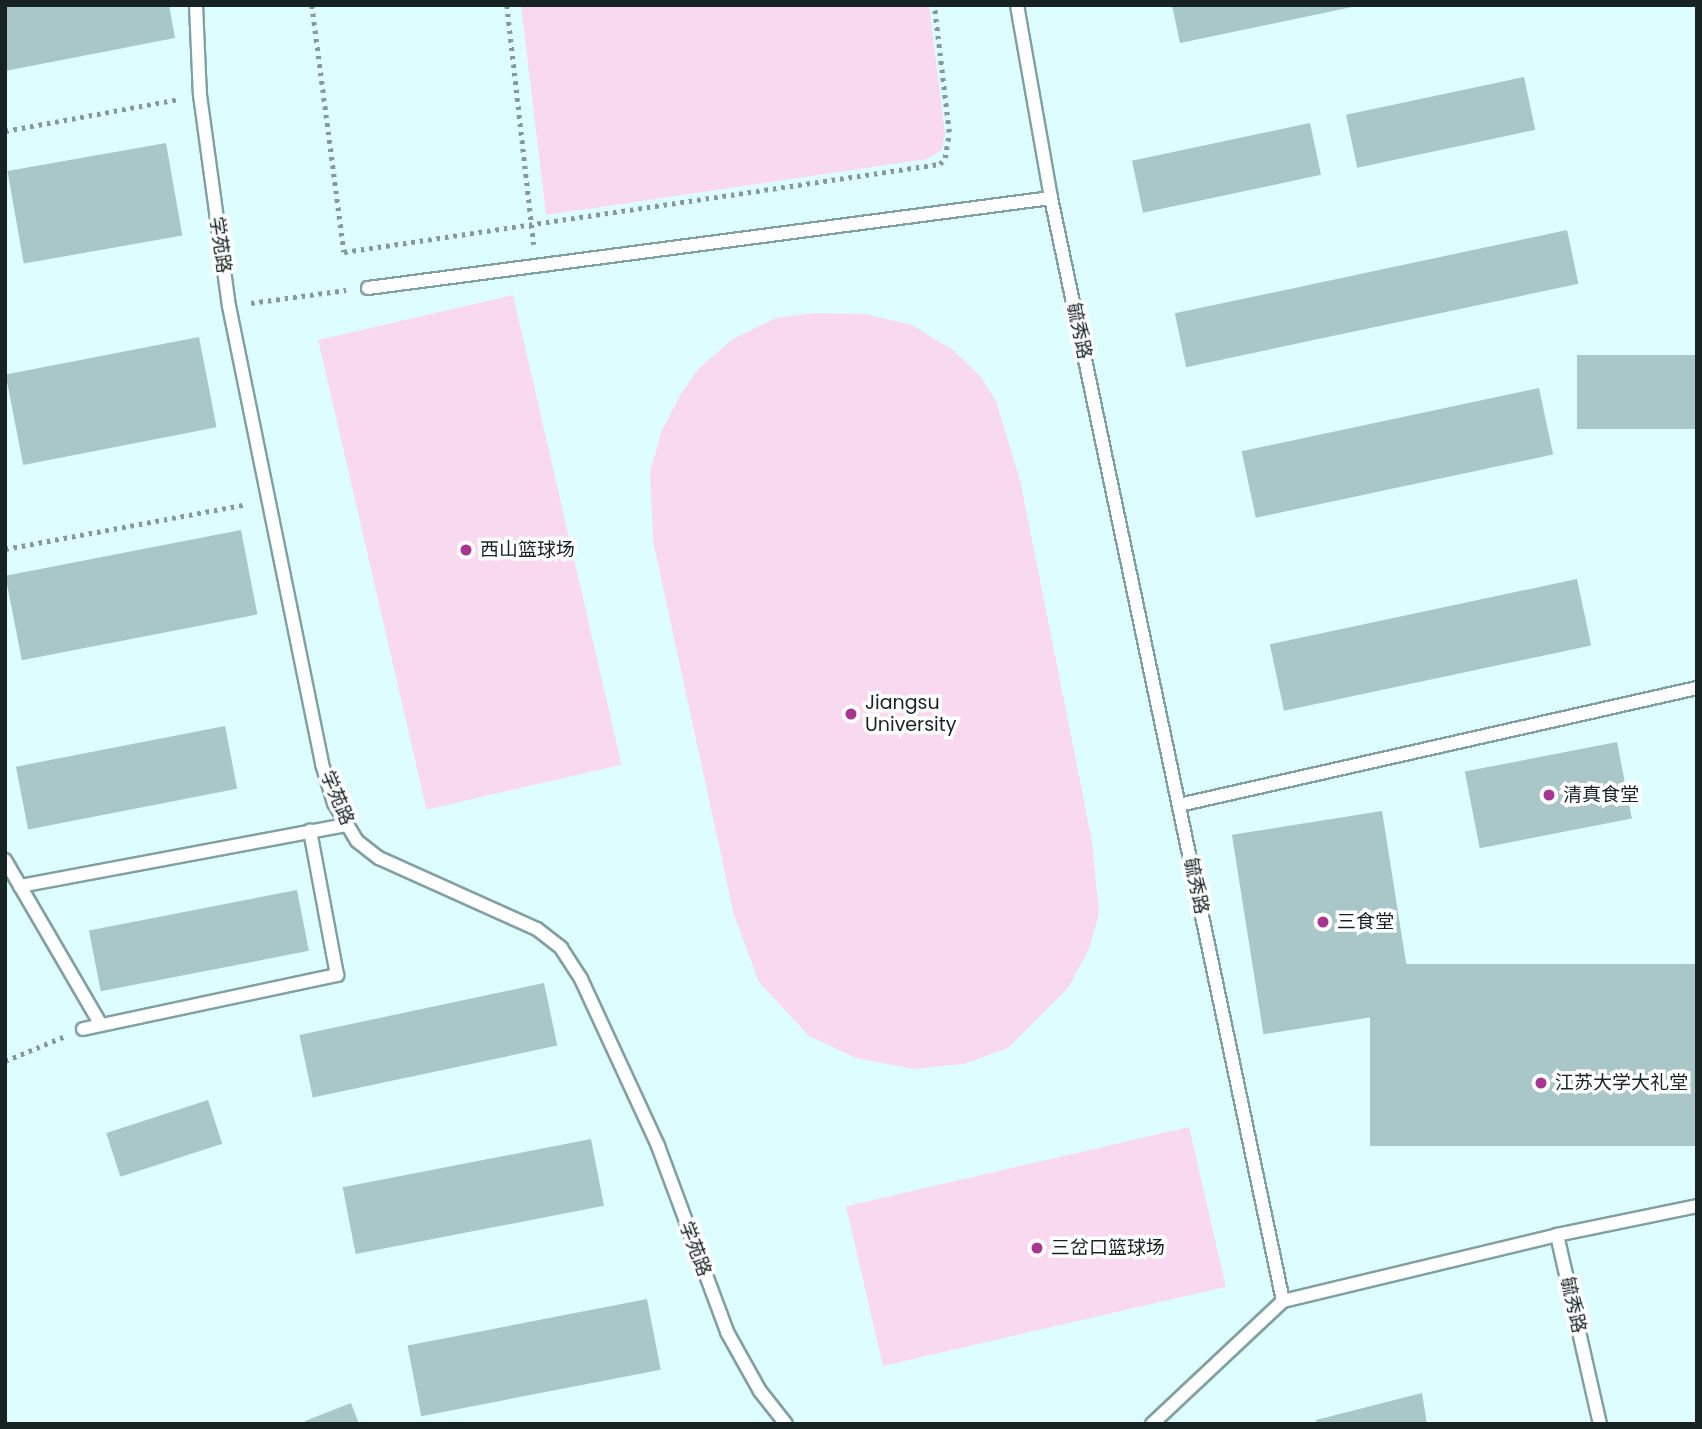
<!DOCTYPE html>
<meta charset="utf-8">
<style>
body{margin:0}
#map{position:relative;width:1702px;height:1429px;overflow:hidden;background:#defdff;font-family:Poppins,"Noto Sans SC",sans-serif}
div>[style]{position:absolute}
.green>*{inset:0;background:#f9d9f0;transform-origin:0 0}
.building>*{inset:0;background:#a9c7c9;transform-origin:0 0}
.path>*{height:4.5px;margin-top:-2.25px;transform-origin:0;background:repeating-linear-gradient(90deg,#83999a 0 3.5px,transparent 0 8.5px)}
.roads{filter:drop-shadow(2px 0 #82a0a1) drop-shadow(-2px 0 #82a0a1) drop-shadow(0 2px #82a0a1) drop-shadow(0 -2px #82a0a1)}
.lane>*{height:12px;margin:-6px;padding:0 6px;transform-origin:6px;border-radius:6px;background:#fff}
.dots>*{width:19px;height:19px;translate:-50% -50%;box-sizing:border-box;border:4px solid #fff;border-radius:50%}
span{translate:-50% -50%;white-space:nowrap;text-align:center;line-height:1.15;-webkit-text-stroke:7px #fff;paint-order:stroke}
.street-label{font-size:19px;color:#172323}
.poi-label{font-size:19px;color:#172323}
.left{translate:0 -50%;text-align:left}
.frame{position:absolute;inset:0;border:7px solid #172323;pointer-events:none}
</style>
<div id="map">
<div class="green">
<div style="clip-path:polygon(521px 5px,929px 5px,945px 133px,942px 150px,927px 159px,546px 215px)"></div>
<div style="left:513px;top:295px;width:482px;height:200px;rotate:77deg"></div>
<div style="clip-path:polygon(813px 313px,865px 314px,912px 325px,953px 350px,980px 376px,996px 401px,1020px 480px,1092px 841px,1099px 914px,1089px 949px,1068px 988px,1008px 1048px,964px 1064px,914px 1069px,856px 1058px,809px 1036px,759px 982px,734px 915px,653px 541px,650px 472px,662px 430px,681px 394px,699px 368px,733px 339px,776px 318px)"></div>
<div style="left:1189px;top:1127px;width:164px;height:352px;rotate:77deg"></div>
</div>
<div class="building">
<div style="clip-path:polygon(5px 5px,169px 5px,175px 38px,5px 71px)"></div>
<div style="clip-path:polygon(1172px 5px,1356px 5px,1357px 6px,1180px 43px)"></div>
<div style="left:1524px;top:77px;width:54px;height:182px;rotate:78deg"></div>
<div style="left:1310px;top:123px;width:53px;height:182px;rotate:78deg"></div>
<div style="left:166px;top:143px;width:94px;height:161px;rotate:80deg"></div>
<div style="left:1567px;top:230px;width:55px;height:401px;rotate:78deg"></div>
<div style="left:199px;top:337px;width:92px;height:197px;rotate:79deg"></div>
<div style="left:1697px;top:355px;width:74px;height:120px;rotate:90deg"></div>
<div style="left:1539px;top:388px;width:68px;height:304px;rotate:78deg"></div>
<div style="left:241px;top:530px;width:86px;height:240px;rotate:79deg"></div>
<div style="left:1577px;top:579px;width:68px;height:314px;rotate:78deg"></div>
<div style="left:225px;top:726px;width:64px;height:213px;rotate:79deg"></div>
<div style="left:1617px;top:742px;width:78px;height:155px;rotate:79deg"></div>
<div style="left:1382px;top:811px;width:202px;height:152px;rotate:81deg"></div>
<div style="left:297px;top:890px;width:62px;height:212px;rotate:79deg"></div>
<div style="left:1697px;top:964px;width:182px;height:327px;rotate:90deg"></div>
<div style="left:544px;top:983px;width:64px;height:250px;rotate:78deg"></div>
<div style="left:208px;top:1100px;width:46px;height:107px;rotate:72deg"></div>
<div style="left:591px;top:1139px;width:68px;height:253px;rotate:79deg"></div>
<div style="left:647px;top:1299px;width:72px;height:244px;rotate:79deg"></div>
<div style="clip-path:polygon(1422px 1393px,1427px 1424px,1316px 1424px,1316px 1420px)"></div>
<div style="clip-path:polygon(351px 1403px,359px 1424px,306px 1424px,305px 1421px)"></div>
</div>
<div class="path">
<div style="left:312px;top:5px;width:249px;rotate:82.6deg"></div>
<div style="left:344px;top:252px;width:602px;rotate:-8.4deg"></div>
<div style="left:940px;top:164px;width:8px;rotate:-50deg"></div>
<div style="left:945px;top:158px;width:26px;rotate:-81deg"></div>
<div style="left:949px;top:132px;width:128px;rotate:-96.7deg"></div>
<div style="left:507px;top:5px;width:241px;rotate:83.6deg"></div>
<div style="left:5px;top:131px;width:178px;rotate:-10.4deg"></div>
<div style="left:251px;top:303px;width:96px;rotate:-7.8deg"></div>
<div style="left:5px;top:549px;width:246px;rotate:-10.5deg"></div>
<div style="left:5px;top:1061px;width:63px;rotate:-22.5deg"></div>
</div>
<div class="roads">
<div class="lane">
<div style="left:196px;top:5px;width:90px;rotate:87.5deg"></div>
<div style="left:200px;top:95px;width:213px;rotate:82.2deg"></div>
<div style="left:229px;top:306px;width:467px;rotate:78.5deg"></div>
<div style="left:322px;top:764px;width:41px;rotate:72.9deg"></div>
<div style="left:334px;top:803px;width:44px;rotate:58.8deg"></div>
<div style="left:357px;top:841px;width:28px;rotate:38deg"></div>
<div style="left:379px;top:858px;width:173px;rotate:24.2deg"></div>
<div style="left:537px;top:929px;width:31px;rotate:38deg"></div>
<div style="left:561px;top:948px;width:37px;rotate:57deg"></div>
<div style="left:581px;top:979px;width:184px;rotate:65.2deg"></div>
<div style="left:658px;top:1146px;width:198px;rotate:69.6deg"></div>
<div style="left:727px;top:1332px;width:68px;rotate:60.8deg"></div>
<div style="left:760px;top:1391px;width:42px;rotate:51.8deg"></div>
<div style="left:1017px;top:5px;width:196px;rotate:80deg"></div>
<div style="left:1051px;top:198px;width:1127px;rotate:78.12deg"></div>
<div style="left:1283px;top:1301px;width:282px;rotate:-13.5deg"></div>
<div style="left:1557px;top:1235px;width:194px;rotate:77.2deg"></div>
<div style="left:368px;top:288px;width:689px;rotate:-7.51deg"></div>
<div style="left:1179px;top:805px;width:531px;rotate:-12.73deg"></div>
<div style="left:5px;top:860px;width:189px;rotate:59.8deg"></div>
<div style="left:20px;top:886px;width:331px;rotate:-10.6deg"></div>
<div style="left:83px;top:1029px;width:260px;rotate:-12deg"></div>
<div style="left:337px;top:975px;width:147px;rotate:-100.6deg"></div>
<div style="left:1557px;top:1235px;width:143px;rotate:-11.7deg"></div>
<div style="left:1152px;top:1424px;width:180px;rotate:-43.2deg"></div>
</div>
</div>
<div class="dots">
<div style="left:466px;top:550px;background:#a73591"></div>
<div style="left:851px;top:714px;background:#a73591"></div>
<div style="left:1549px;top:795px;background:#a73591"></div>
<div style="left:1323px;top:922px;background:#a73591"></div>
<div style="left:1541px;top:1083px;background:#a73591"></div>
<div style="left:1037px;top:1248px;background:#a73591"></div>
</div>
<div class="street-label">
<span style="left:220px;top:245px;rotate:82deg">学苑路</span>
<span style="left:1079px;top:331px;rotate:78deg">毓秀路</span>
<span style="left:337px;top:798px;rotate:67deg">学苑路</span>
<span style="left:1196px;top:886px;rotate:78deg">毓秀路</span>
<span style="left:695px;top:1249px;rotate:69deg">学苑路</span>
<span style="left:1573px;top:1305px;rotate:77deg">毓秀路</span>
</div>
<div class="poi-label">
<span class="left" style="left:480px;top:550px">西山篮球场</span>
<span class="left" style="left:865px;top:714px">Jiangsu<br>University</span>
<span class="left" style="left:1563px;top:795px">清真食堂</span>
<span class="left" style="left:1337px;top:922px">三食堂</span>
<span class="left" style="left:1555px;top:1083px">江苏大学大礼堂</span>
<span class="left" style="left:1051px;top:1248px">三岔口篮球场</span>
</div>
<div class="frame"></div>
</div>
